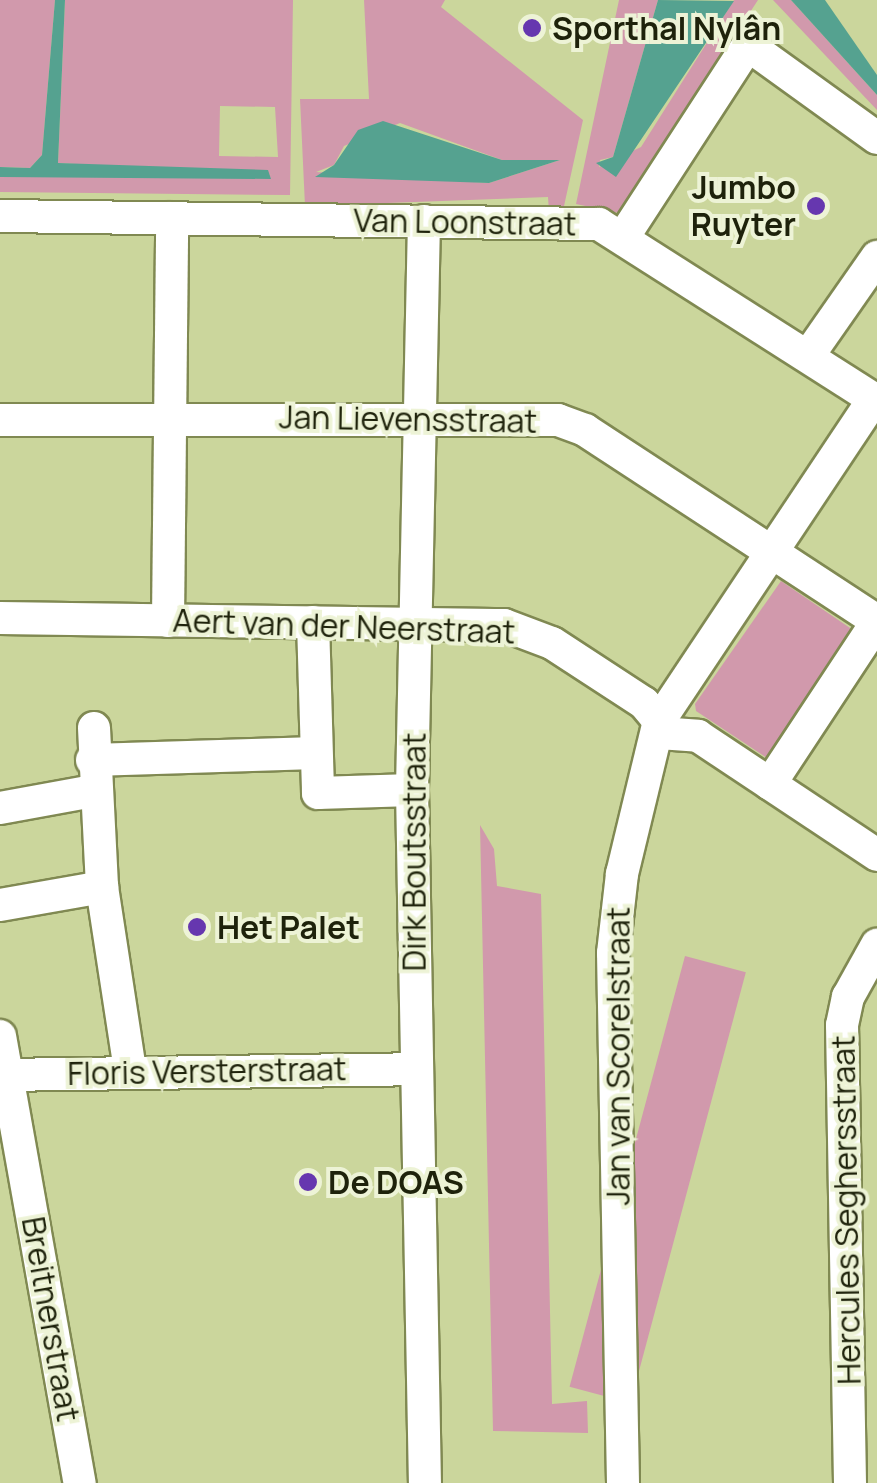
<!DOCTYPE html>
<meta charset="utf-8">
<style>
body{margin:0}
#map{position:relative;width:877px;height:1483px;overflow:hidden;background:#cbd69c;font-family:Manrope,sans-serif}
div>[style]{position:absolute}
.green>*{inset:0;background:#d199ac;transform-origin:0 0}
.water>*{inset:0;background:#55a290}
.roads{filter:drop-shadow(2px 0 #808952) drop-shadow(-2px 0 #808952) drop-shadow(0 2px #808952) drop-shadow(0 -2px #808952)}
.minor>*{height:32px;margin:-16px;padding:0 16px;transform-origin:16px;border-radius:16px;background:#fff}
.dots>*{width:28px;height:28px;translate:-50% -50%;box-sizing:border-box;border:5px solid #edf3d6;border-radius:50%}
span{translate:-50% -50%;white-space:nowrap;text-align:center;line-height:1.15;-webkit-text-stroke:8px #edf3d6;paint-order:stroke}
.poi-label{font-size:32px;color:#1e220b;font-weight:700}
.left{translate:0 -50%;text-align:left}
.right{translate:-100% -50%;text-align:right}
.street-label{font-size:32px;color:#1e220b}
</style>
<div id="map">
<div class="green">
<div style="clip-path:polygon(0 0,55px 0,42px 155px,30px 168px,0 167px)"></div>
<div style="clip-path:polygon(evenodd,65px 0,293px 0,290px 195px,0 192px,0 177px,273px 175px,58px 163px,65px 0,220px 106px,275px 107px,278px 157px,219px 156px,220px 106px)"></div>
<div style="clip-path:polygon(evenodd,364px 0,445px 0,441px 7px,583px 120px,564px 206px,549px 212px,548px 197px,305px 206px,300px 99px,369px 99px,364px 0,400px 123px,502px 160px,560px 160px,489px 183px,316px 172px,334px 165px,344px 146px,400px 123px)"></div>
<div style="clip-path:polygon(619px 0,658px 0,613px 157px,600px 160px,599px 167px,641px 147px,734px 0,758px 0,619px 213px,576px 204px)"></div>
<div style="clip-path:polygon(773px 0,791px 0,877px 95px,877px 110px)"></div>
<div style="clip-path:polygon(781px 581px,853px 630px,767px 758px,696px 711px,695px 704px)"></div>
<div style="clip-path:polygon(480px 825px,494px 849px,497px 886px,541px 894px,552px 1404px,587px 1401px,588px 1433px,493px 1431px)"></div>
<div style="left:685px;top:956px;width:63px;height:446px;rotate:15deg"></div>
</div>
<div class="water">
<div style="clip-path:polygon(55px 0,65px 0,58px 163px,268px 170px,271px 179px,0 177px,0 167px,30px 168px,42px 155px)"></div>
<div style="clip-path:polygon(658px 0,734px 1px,616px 177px,596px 163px,613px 157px)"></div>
<div style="clip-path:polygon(791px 0,825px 0,877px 75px,877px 95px)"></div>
<div style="clip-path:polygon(383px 121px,502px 160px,560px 160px,489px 183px,315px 177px,334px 165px,358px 130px)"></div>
</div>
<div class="roads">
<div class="minor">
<div style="left:0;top:216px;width:599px;rotate:0.77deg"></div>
<div style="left:599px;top:224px;width:330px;rotate:32.5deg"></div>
<div style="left:424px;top:221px;width:569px;rotate:91.21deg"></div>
<div style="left:412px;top:790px;width:693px;rotate:88.93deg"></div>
<div style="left:624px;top:236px;width:228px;rotate:-57deg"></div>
<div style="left:748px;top:45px;width:159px;rotate:35.8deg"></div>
<div style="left:808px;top:356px;width:121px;rotate:-55.1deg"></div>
<div style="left:0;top:420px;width:558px"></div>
<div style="left:558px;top:420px;width:29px;rotate:20deg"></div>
<div style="left:585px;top:430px;width:349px;rotate:33.2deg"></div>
<div style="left:0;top:618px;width:504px;rotate:0.8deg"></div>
<div style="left:504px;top:625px;width:51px;rotate:20.6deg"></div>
<div style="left:552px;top:643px;width:110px;rotate:33.1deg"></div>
<div style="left:644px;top:703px;width:23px;rotate:50deg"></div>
<div style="left:168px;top:621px;width:403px;rotate:-89.4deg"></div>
<div style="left:313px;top:622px;width:171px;rotate:88.3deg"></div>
<div style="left:318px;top:793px;width:94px;rotate:-1.8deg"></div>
<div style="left:94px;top:728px;width:159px;rotate:87.1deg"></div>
<div style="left:102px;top:887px;width:186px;rotate:81.3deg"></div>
<div style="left:659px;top:733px;width:39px;rotate:4deg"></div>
<div style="left:698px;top:736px;width:215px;rotate:33.6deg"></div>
<div style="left:92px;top:760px;width:224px;rotate:-1.8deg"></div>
<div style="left:770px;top:784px;width:194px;rotate:-56.6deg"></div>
<div style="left:0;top:808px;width:96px;rotate:-10.3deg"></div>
<div style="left:0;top:905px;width:104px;rotate:-10deg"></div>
<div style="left:0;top:1036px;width:454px;rotate:79.9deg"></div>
<div style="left:0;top:1075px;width:414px;rotate:-0.8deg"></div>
<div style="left:623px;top:1483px;width:530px;rotate:-91.08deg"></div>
<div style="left:613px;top:953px;width:80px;rotate:-83.5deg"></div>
<div style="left:622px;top:874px;width:157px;rotate:-76.4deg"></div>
<div style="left:659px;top:721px;width:386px;rotate:-56.3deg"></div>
<div style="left:850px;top:1483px;width:458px;rotate:-91deg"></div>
<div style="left:842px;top:1025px;width:29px;rotate:-78deg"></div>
<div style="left:848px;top:997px;width:60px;rotate:-60.9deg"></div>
</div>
</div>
<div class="dots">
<div style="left:532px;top:28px;background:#6637af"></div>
<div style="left:816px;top:206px;background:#6637af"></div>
<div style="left:197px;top:927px;background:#6637af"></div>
<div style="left:308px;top:1182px;background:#6637af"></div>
</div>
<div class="poi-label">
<span class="left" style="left:552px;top:28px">Sporthal Nylân</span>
<span class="right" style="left:796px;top:206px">Jumbo<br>Ruyter</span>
<span class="left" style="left:217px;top:927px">Het Palet</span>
<span class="left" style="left:328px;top:1182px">De DOAS</span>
</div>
<div class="street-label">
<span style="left:465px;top:222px;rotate:1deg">Van Loonstraat</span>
<span style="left:408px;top:419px;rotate:1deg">Jan Lievensstraat</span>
<span style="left:344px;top:626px;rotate:2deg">Aert van der Neerstraat</span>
<span style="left:414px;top:852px;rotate:-90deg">Dirk Boutsstraat</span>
<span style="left:618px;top:1056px;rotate:-90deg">Jan van Scorelstraat</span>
<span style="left:207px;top:1071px;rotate:-1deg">Floris Versterstraat</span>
<span style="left:846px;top:1210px;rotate:-91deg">Hercules Seghersstraat</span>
<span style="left:51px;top:1319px;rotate:80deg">Breitnerstraat</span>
</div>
</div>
